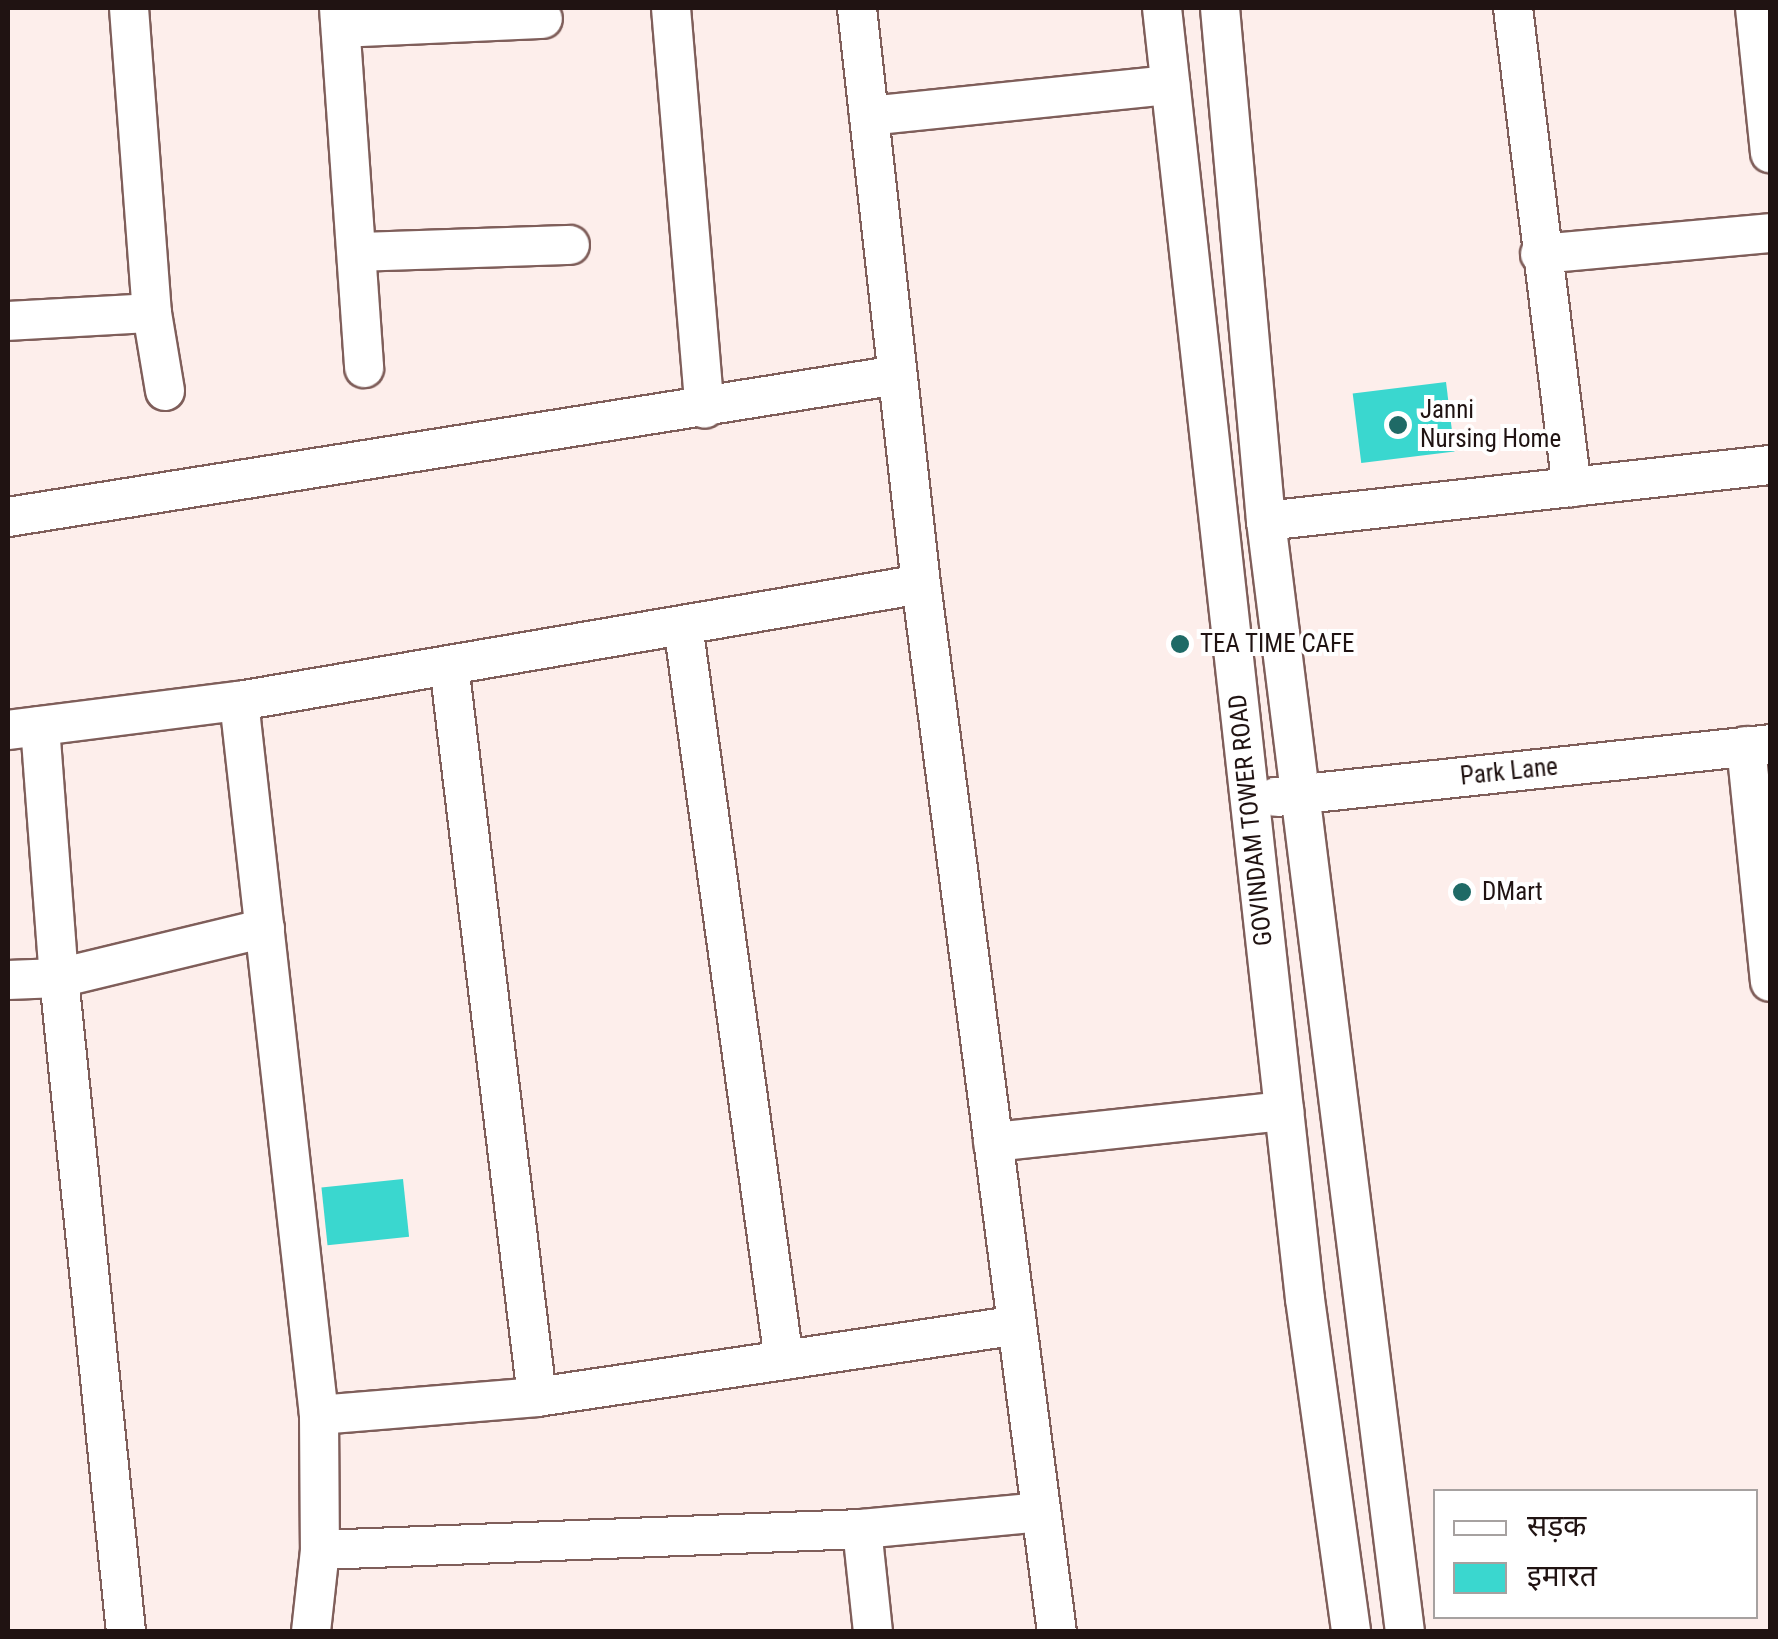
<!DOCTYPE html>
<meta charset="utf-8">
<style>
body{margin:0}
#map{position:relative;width:1778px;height:1639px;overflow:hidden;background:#fdeeeb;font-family:"Roboto Condensed","Noto Sans Devanagari",sans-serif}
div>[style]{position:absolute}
.building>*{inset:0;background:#3ad7cf;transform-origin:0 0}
.roads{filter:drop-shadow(2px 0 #7f5e5a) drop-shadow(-2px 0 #7f5e5a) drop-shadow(0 2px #7f5e5a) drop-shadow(0 -2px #7f5e5a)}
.minor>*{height:38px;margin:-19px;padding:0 19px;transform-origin:19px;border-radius:19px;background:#fff}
.dots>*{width:28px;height:28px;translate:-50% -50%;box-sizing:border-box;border:5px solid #fff;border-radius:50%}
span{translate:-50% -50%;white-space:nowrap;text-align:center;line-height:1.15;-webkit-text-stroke:8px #fff;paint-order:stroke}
.poi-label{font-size:25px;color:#201312}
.left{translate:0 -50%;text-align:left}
.street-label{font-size:25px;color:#201312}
.frame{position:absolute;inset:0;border:10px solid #201312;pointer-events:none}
.legend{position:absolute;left:1433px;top:1489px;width:325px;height:130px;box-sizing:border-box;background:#fff;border:2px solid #a6a1a0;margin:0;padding:12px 18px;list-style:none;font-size:30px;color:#201312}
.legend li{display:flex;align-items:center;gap:20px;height:50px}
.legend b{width:50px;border:2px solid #a6a1a0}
</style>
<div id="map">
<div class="building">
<div style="left:1446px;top:382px;width:70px;height:94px;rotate:83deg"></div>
<div style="left:403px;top:1179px;width:58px;height:82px;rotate:84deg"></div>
</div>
<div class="roads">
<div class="minor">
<div style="left:129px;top:8px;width:306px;rotate:85.7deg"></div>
<div style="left:152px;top:313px;width:79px;rotate:80.5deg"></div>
<div style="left:339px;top:8px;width:361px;rotate:86deg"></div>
<div style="left:671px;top:8px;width:402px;rotate:85.2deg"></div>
<div style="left:857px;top:8px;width:580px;rotate:83.66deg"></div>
<div style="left:921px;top:584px;width:1057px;rotate:82.61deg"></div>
<div style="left:1162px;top:8px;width:1299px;rotate:83.68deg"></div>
<div style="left:1305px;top:1299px;width:336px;rotate:82.1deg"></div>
<div style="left:1220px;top:8px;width:515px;rotate:84.88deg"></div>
<div style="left:1266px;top:521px;width:1120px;rotate:82.87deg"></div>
<div style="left:1513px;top:8px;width:483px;rotate:83deg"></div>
<div style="left:1755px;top:8px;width:146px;rotate:84.1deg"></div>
<div style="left:341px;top:28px;width:202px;rotate:-2.6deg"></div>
<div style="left:869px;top:116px;width:303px;rotate:-5.9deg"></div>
<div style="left:358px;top:252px;width:212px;rotate:-1.9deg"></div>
<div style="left:1540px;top:254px;width:231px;rotate:-5.2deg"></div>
<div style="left:8px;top:321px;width:144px;rotate:-3.2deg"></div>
<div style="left:8px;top:517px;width:901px;rotate:-9.07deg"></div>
<div style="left:1266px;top:521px;width:507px;rotate:-6.34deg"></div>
<div style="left:683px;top:625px;width:742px;rotate:82.18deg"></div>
<div style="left:449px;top:665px;width:737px;rotate:83.14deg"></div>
<div style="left:239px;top:701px;width:718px;rotate:83.61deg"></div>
<div style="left:319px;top:1415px;width:135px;rotate:89.6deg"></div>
<div style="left:320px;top:1550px;width:82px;rotate:96.3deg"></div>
<div style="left:40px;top:726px;width:253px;rotate:85.7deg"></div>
<div style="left:59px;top:978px;width:657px;rotate:84.15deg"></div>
<div style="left:8px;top:730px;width:233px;rotate:-7.2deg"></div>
<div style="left:239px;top:701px;width:692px;rotate:-9.73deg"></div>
<div style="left:1746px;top:746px;width:237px;rotate:84.2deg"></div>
<div style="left:1276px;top:797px;width:497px;rotate:-6.1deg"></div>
<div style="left:8px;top:980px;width:51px;rotate:-2.2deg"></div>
<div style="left:59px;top:978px;width:212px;rotate:-13.6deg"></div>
<div style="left:993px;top:1142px;width:293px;rotate:-6.1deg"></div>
<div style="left:319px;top:1415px;width:219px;rotate:-4.7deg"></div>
<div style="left:537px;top:1397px;width:485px;rotate:-8.5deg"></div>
<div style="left:862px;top:1529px;width:104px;rotate:83.9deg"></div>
<div style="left:320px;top:1550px;width:542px;rotate:-2.22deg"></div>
<div style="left:862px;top:1529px;width:180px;rotate:-5.4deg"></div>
</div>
</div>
<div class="dots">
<div style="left:1398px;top:425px;background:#1f6a66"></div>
<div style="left:1180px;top:644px;background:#1f6a66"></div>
<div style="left:1462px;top:892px;background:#1f6a66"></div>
</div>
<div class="poi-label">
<span class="left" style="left:1420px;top:425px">Janni<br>Nursing Home</span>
<span class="left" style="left:1200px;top:644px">TEA TIME CAFE</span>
<span class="left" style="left:1482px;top:892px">DMart</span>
</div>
<div class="street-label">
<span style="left:1509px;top:772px;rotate:-6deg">Park Lane</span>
<span style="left:1251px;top:820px;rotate:-96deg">GOVINDAM TOWER ROAD</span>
</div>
<div class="frame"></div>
<ul class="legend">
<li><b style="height:12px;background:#fff"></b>सड़क</li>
<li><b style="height:28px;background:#3ad7cf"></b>इमारत</li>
</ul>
</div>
